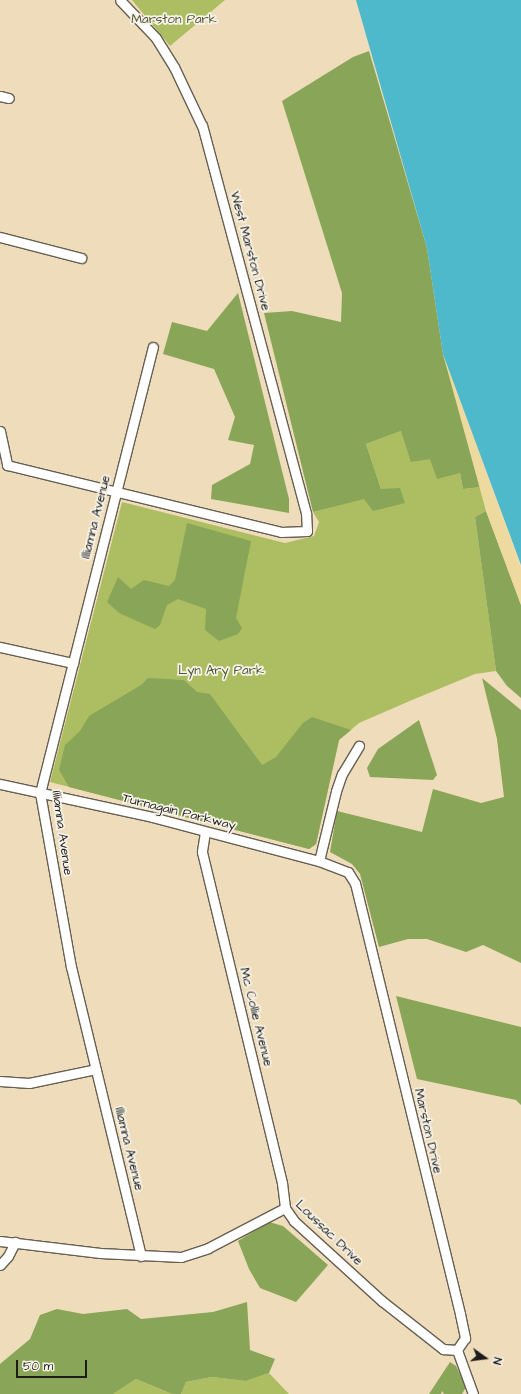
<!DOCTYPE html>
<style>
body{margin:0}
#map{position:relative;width:521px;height:1394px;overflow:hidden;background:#efdcba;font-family:"Architects Daughter",sans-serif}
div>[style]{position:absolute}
.green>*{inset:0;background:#acbe61}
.forest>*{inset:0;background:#89a557}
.sand>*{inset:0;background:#eeda9e}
.water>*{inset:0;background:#4fb9cc}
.roads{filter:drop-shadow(1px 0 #665f53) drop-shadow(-1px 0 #665f53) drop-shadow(0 1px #665f53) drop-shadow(0 -1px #665f53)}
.minor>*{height:9px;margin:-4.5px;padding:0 4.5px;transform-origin:4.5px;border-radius:4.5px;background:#fff}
span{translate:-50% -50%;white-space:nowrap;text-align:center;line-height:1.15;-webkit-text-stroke:3.5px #f7f3e8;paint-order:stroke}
.park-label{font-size:13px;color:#4e5534}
.street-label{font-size:13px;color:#1c1c1c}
.north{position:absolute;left:465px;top:1338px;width:40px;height:40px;-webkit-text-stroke:3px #f7f3e8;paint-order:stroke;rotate:104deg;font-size:11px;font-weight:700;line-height:16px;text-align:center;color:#1c1c1c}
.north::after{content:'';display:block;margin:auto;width:14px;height:18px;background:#1c1c1c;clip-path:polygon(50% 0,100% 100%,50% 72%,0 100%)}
.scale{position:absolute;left:16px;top:1360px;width:71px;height:18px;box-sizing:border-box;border:2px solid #1c1c1c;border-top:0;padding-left:5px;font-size:12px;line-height:14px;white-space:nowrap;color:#1c1c1c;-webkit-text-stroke:3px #f7f3e8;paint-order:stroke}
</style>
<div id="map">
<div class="green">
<div style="clip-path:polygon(132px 0,225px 0,170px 46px)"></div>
<div style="clip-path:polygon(401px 431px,430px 459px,460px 473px,463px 489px,482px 487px,486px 511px,475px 517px,496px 671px,475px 674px,412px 700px,359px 723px,339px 740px,316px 844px,309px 849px,50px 782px,122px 502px,285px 543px,314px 536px,319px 522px,313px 512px,364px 498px,381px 489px,366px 444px)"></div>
<div style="clip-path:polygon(269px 1373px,289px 1394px,181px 1394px,186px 1382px,212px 1377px,246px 1381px)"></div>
<div style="clip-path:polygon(136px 1379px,162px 1390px,172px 1394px,113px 1394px)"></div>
</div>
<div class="forest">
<div style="clip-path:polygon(369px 51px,427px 248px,443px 354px,482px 487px,463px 489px,460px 473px,437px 479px,430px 459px,411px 462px,401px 431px,366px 444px,381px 489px,400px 488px,405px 503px,373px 511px,364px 499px,313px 512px,264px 313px,292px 311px,341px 322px,342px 293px,282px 101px,353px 57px)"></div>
<div style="clip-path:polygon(238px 293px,289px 499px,289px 513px,211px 499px,212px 485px,250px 464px,254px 445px,228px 440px,235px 417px,214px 369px,163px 354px,172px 322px,207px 331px)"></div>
<div style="clip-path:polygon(486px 511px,521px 605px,521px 698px,507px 686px,496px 671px,475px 517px)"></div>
<div style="clip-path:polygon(187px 523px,251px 541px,236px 618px,242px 628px,238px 634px,219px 641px,205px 630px,206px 609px,178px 599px,167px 605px,160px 625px,155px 629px,119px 613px,107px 602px,118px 577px,131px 589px,144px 580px,169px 586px,175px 580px)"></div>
<div style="clip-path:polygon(148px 678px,184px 680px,197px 692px,210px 694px,262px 765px,276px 757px,303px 723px,312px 717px,351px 730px,339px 740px,316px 844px,309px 849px,69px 787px,59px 770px,65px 745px,80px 731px,89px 716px,141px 685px)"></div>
<div style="clip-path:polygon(482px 678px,521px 710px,521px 963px,483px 945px,466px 952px,427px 939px,408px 939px,379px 947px,360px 874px,352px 864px,330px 852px,337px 811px,422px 832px,433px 789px,481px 803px,504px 797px,497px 739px)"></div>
<div style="clip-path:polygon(419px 720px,437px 775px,433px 780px,370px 777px,367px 768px,378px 749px)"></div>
<div style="clip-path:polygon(396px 996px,521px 1027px,521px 1105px,516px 1100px,417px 1079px)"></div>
<div style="clip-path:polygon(269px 1222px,283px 1226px,328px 1265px,296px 1302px,260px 1288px,249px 1269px,238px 1241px)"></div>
<div style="clip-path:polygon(247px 1302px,250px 1350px,275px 1359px,269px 1373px,246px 1381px,212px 1377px,186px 1382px,181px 1394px,172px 1394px,136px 1379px,113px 1394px,0 1394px,0 1364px,30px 1339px,40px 1315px,57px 1309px,83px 1314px,127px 1309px,141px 1319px,213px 1312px)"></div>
<div style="clip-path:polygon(450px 1362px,456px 1366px,466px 1387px,462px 1394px,444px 1394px,442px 1391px,441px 1394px,429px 1394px)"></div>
</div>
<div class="sand">
<div style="clip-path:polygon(443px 354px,521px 568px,521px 605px,486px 511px)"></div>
</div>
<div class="water">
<div style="clip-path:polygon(356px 0,521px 0,521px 565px,443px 354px,427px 248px)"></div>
</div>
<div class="roads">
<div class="minor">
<div style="left:0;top:96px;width:9px;rotate:13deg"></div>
<div style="left:0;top:237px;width:84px;rotate:14.5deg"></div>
<div style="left:0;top:431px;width:35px;rotate:78deg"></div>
<div style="left:7px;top:465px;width:282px;rotate:13.7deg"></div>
<div style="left:281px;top:532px;width:26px;rotate:-2deg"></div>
<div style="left:307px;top:531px;width:18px;rotate:-93deg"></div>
<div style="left:306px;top:513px;width:401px;rotate:-105deg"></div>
<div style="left:202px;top:126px;width:65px;rotate:-115.4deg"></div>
<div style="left:174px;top:67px;width:34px;rotate:-122deg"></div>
<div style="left:156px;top:38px;width:52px;rotate:-133.5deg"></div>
<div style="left:0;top:647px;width:75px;rotate:12.4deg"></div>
<div style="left:0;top:784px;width:156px;rotate:12.2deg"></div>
<div style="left:152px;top:817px;width:173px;rotate:14.8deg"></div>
<div style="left:319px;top:861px;width:31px;rotate:21deg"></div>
<div style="left:348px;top:872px;width:13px;rotate:58deg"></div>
<div style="left:355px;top:883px;width:444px;rotate:76.3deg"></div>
<div style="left:460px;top:1314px;width:25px;rotate:78deg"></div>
<div style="left:465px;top:1338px;width:14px;rotate:124deg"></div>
<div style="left:457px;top:1350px;width:47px;rotate:70deg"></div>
<div style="left:205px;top:832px;width:20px;rotate:99deg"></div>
<div style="left:202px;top:852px;width:341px;rotate:76.4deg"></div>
<div style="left:282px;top:1183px;width:25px;rotate:83deg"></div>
<div style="left:285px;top:1208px;width:16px;rotate:55deg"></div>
<div style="left:294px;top:1221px;width:119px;rotate:42.3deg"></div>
<div style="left:382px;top:1301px;width:78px;rotate:38.2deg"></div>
<div style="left:443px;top:1349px;width:14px;rotate:4deg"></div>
<div style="left:319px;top:861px;width:72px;rotate:-76.3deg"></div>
<div style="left:336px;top:791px;width:18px;rotate:-71deg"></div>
<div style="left:342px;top:774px;width:33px;rotate:-59deg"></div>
<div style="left:0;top:1081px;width:29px;rotate:4deg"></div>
<div style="left:29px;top:1083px;width:68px;rotate:-11.8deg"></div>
<div style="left:0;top:1241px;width:101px;rotate:6.8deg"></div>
<div style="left:100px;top:1253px;width:81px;rotate:2.8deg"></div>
<div style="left:181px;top:1257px;width:28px;rotate:-18deg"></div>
<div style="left:208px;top:1248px;width:87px;rotate:-27.5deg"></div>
<div style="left:141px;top:1256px;width:297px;rotate:-103.6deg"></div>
<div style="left:71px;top:967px;width:177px;rotate:-100.1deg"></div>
<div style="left:40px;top:793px;width:460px;rotate:-75.8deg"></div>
<div style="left:0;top:1265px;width:12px;rotate:-48deg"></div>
<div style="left:8px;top:1256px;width:16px;rotate:-63deg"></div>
</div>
</div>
<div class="park-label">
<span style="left:174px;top:19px">Marston Park</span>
<span style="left:221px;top:670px">Lyn Ary Park</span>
</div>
<div class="street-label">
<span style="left:250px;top:251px;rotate:75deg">West Marston Drive</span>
<span style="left:96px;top:517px;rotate:-76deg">Illiamna Avenue</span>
<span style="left:179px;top:812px;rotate:14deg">Turnagain Parkway</span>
<span style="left:62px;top:833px;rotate:82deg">Illiamna Avenue</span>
<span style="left:256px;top:1017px;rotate:76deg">Mc Collie Avenue</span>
<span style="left:428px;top:1131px;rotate:77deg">Marston Drive</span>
<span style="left:129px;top:1149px;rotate:76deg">Illiamna Avenue</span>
<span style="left:329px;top:1233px;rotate:44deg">Loussac Drive</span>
</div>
<div class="north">N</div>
<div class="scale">50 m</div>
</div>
